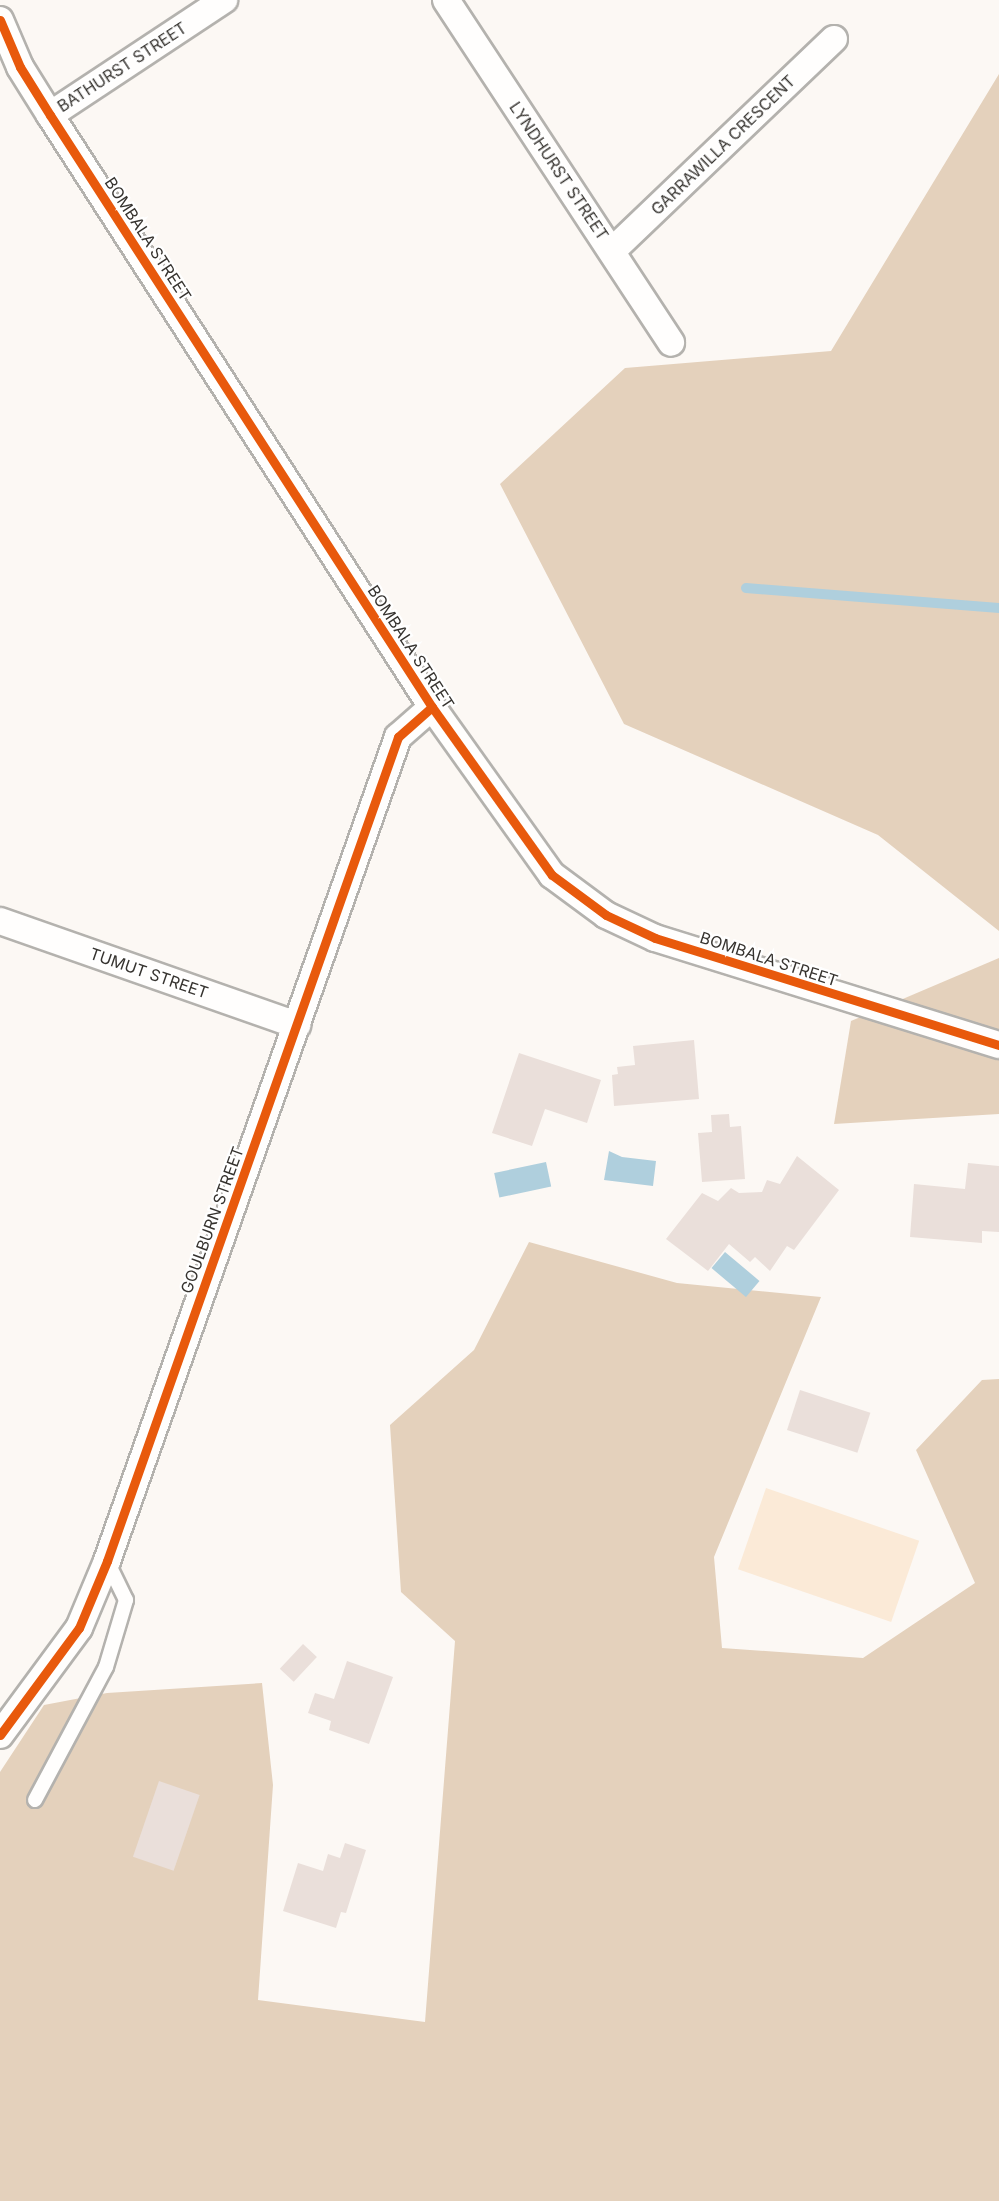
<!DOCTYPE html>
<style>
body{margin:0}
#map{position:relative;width:999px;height:2201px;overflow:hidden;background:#fcf8f4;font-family:Inter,sans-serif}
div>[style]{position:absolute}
.green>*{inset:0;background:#fbead7;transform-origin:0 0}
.forest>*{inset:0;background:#e4d1bc}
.water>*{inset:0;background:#afcfdd;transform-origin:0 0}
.stream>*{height:10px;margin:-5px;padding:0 5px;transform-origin:5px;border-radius:5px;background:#afcfdd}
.building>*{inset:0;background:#eadfda;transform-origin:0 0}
.roads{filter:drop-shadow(2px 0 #b4b2ae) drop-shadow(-2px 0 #b4b2ae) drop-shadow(0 2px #b4b2ae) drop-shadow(0 -2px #b4b2ae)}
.service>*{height:14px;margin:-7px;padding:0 7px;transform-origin:7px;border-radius:7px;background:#fffefd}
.minor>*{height:26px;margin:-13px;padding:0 13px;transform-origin:13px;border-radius:13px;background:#fffefd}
.cycleway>*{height:9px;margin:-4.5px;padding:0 4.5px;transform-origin:4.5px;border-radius:4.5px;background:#e8590c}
span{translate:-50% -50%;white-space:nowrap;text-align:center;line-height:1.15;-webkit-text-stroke:4.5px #fff;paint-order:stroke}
.street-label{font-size:16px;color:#36332f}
</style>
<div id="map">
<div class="green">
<div style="left:766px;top:1488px;width:162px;height:86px;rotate:19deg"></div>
</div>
<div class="forest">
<div style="clip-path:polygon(999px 74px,999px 931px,878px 835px,624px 724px,500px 484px,625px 368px,831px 351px)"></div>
<div style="clip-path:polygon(999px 958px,999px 1114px,834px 1124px,851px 1021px)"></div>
<div style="clip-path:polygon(529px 1242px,677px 1283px,821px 1297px,714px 1557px,722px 1648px,863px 1658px,975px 1583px,916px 1450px,982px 1380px,999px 1379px,999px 2201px,0 2201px,0 1772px,44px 1705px,107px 1693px,262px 1683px,273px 1785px,258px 2000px,425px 2022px,455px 1641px,401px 1592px,390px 1425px,474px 1350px)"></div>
</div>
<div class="water">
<div style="clip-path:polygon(609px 1151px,622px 1157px,656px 1161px,653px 1186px,604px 1180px)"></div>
<div style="left:546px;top:1162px;width:25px;height:53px;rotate:78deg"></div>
<div style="left:725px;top:1252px;width:45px;height:21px;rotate:40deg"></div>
</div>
<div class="stream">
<div style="left:746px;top:588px;width:254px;rotate:4.5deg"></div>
</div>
<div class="building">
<div style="clip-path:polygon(694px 1040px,699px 1099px,614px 1106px,612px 1075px,618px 1074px,617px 1067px,635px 1065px,633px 1046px)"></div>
<div style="clip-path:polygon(519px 1053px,601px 1080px,587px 1123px,545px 1109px,532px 1146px,492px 1133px)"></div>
<div style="clip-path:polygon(729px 1114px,730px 1127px,741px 1126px,745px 1179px,702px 1182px,698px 1133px,712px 1132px,711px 1115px)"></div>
<div style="clip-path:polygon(797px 1156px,839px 1190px,794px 1250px,787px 1246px,770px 1271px,755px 1257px,750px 1262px,729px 1244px,708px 1271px,666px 1239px,702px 1193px,718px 1201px,731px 1188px,739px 1193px,762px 1192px,767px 1180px,780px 1184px)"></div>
<div style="clip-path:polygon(968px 1163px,999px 1166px,999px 1232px,982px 1231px,982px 1243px,910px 1237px,914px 1184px,965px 1189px)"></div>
<div style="left:800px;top:1390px;width:74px;height:42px;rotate:18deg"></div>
<div style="left:303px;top:1644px;width:19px;height:34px;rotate:43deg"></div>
<div style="clip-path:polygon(347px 1661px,393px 1677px,369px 1744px,329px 1730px,331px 1721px,308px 1713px,315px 1693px,334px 1699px)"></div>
<div style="left:159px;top:1781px;width:43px;height:80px;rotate:19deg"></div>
<div style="clip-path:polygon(345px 1843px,366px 1850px,346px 1913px,341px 1912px,336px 1928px,283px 1911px,298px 1863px,323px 1871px,328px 1854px,340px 1858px)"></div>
</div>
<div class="roads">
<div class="service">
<div style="left:35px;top:1800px;width:151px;rotate:-61.9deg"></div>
<div style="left:106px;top:1667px;width:70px;rotate:-73.4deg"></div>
<div style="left:126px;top:1600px;width:43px;rotate:-116deg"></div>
</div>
<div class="minor">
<div style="left:446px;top:0;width:410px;rotate:56.7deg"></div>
<div style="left:0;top:20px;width:51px;rotate:66.9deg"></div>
<div style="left:20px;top:67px;width:57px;rotate:58deg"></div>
<div style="left:50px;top:115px;width:705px;rotate:57.17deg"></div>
<div style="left:432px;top:707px;width:206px;rotate:54.5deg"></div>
<div style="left:552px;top:875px;width:67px;rotate:36.5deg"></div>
<div style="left:606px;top:915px;width:54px;rotate:25.1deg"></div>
<div style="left:655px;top:938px;width:360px;rotate:17.3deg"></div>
<div style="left:50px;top:115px;width:209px;rotate:-33.5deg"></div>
<div style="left:612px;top:251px;width:307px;rotate:-43.7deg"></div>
<div style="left:0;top:921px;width:315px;rotate:19.3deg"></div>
<div style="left:0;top:1735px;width:133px;rotate:-53.6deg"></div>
<div style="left:79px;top:1628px;width:73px;rotate:-67.3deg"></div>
<div style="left:107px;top:1561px;width:874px;rotate:-70.55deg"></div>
<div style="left:398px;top:737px;width:45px;rotate:-41.4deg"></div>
</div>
</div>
<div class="cycleway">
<div style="left:0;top:20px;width:51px;rotate:66.9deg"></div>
<div style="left:20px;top:67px;width:57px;rotate:58deg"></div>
<div style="left:50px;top:115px;width:705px;rotate:57.17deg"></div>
<div style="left:432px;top:707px;width:206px;rotate:54.5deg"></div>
<div style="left:552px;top:875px;width:67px;rotate:36.5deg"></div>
<div style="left:606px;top:915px;width:54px;rotate:25.1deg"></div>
<div style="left:655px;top:938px;width:360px;rotate:17.3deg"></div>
<div style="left:0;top:1735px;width:133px;rotate:-53.6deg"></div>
<div style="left:79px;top:1628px;width:73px;rotate:-67.3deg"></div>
<div style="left:107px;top:1561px;width:874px;rotate:-70.55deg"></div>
<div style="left:398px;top:737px;width:45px;rotate:-41.4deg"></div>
</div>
<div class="street-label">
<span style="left:122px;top:67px;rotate:-33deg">BATHURST STREET</span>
<span style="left:723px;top:145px;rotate:-44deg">GARRAWILLA CRESCENT</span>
<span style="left:559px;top:171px;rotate:56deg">LYNDHURST STREET</span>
<span style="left:148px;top:239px;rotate:57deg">BOMBALA STREET</span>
<span style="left:411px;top:647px;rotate:57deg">BOMBALA STREET</span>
<span style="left:769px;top:959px;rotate:18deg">BOMBALA STREET</span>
<span style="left:149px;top:973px;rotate:19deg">TUMUT STREET</span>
<span style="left:212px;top:1220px;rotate:-70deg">GOULBURN STREET</span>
</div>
</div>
